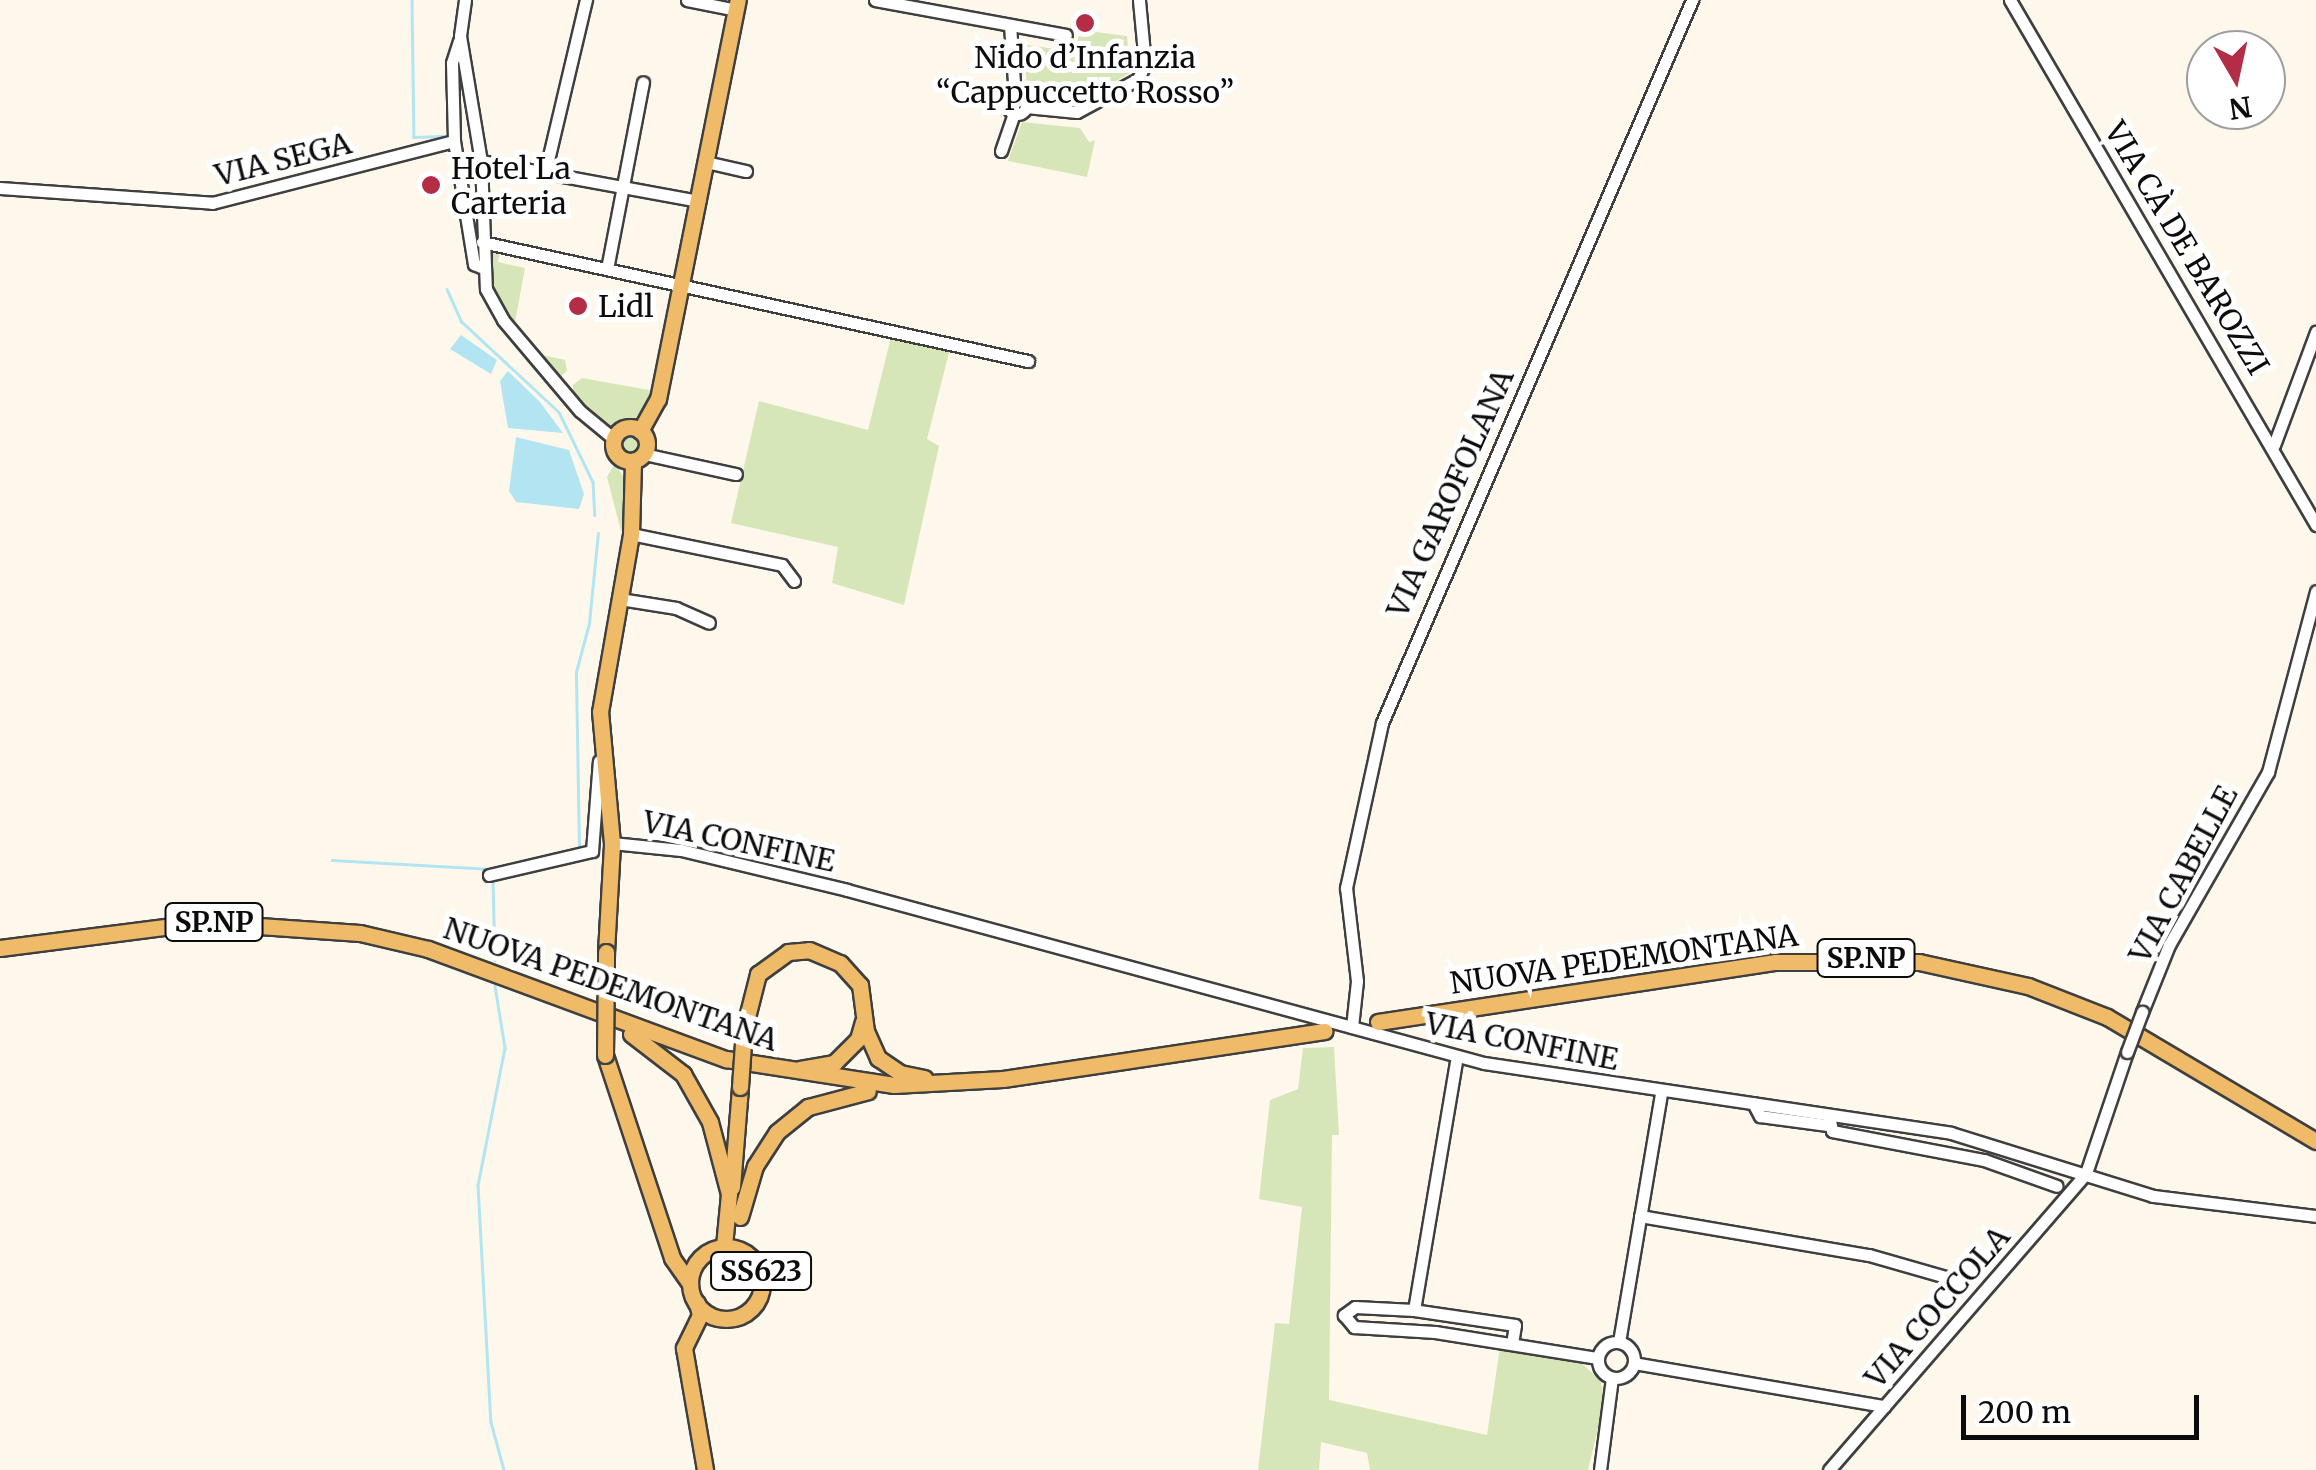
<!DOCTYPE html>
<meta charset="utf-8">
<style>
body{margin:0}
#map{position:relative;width:2316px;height:1470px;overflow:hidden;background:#fef8ec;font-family:Merriweather,serif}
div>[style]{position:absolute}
.green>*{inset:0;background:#d6e6b8}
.round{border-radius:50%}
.water>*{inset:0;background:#b3e4f2}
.stream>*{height:2.5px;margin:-1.25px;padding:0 1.25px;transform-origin:1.25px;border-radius:1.25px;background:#b3e4f2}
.roads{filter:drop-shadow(2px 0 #3f3f3f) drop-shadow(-2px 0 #3f3f3f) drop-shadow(0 2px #3f3f3f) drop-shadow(0 -2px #3f3f3f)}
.minor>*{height:11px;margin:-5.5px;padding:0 5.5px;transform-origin:5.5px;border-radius:5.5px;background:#fff}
.minor>.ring{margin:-5.5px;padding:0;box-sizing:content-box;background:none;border:11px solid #fff;border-radius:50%}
.major>*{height:15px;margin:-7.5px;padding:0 7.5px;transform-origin:7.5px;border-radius:7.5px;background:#f0bb69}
.major>.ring{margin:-7.5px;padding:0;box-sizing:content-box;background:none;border:15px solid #f0bb69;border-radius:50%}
.bridges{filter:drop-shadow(2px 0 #3f3f3f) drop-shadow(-2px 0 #3f3f3f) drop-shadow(0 2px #3f3f3f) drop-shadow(0 -2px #3f3f3f)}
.minor-bridge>*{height:11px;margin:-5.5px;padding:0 5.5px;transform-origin:5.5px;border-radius:5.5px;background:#fff}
.major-bridge>*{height:15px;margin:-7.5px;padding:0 7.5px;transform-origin:7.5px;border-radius:7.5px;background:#f0bb69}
.dots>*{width:28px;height:28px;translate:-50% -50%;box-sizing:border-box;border:5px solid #fff;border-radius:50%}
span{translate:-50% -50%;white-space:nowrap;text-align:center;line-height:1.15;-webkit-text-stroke:10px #fff;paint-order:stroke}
.shield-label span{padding:2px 8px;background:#fff;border:2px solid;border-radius:8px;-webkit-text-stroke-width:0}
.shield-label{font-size:28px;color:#0c0c0c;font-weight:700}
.poi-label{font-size:30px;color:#0c0c0c}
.left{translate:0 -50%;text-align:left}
.street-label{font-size:30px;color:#0c0c0c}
.north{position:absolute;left:2186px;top:30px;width:100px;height:100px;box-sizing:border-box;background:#fff;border:2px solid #9e9e9e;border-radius:50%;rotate:171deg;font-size:28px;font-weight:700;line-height:40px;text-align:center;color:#0c0c0c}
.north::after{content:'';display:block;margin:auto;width:35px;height:45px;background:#b32d47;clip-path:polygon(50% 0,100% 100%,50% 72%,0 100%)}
.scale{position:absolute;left:1961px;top:1395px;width:238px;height:45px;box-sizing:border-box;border:5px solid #0c0c0c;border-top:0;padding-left:12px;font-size:30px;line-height:35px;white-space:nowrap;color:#0c0c0c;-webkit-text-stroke:8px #fff;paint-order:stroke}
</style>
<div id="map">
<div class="green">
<div style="clip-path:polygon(1080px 30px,1127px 36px,1130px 73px,1072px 106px,1029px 100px,1022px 44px,1075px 52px)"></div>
<div style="clip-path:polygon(1022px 122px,1080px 128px,1089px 142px,1095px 140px,1087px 177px,1008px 161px)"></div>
<div style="clip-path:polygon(491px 253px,500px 253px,498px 262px,525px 268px,515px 322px,542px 355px,565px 360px,567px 371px,561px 376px,507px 323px,489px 289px)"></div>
<div style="clip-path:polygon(892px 333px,951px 345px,927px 439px,939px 446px,904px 605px,832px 583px,838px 547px,731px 523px,759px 401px,868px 430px)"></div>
<div style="clip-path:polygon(582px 378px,649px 390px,652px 397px,632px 422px,603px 428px,573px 398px,573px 385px)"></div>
<div class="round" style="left:619px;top:433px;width:24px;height:24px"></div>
<div style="clip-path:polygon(615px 463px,627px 483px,626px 530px,621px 531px,607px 477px)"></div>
<div style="clip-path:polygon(1334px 1047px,1339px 1135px,1332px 1135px,1329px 1400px,1487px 1435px,1500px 1347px,1579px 1361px,1601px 1381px,1604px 1403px,1588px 1470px,1370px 1470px,1367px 1453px,1321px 1442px,1319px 1470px,1258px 1470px,1275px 1323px,1289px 1324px,1302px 1207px,1259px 1199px,1270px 1100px,1298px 1089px,1303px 1048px)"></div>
</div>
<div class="water">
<div style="clip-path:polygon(461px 335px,497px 360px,491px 374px,450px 349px)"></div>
<div style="clip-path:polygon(508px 371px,540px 402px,563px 433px,508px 428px,500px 381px)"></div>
<div style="clip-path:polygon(516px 437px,569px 450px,584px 494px,579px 509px,516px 502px,509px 491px)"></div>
</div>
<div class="stream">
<div style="left:412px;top:0;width:137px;rotate:89.2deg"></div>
<div style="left:414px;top:137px;width:29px;rotate:-2deg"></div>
<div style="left:447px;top:289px;width:35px;rotate:66deg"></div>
<div style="left:461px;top:321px;width:134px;rotate:42.9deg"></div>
<div style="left:559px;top:412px;width:78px;rotate:64.1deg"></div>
<div style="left:593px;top:482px;width:33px;rotate:87deg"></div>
<div style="left:579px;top:849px;width:177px;rotate:-91deg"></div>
<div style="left:576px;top:672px;width:51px;rotate:-75.1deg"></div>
<div style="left:589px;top:623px;width:90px;rotate:-84.3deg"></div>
<div style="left:332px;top:860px;width:159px;rotate:3.2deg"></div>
<div style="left:493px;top:881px;width:79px;rotate:88.5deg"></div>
<div style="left:495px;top:986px;width:63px;rotate:80.8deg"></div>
<div style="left:505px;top:1048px;width:140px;rotate:101.1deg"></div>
<div style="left:478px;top:1185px;width:237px;rotate:86.9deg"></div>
<div style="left:491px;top:1422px;width:50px;rotate:74.8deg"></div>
</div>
<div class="roads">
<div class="minor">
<div style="left:465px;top:0;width:36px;rotate:98deg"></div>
<div style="left:460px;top:36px;width:127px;rotate:80.5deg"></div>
<div style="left:481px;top:161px;width:128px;rotate:87.8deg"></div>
<div style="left:486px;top:289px;width:35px;rotate:61deg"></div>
<div style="left:503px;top:320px;width:119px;rotate:49.8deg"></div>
<div style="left:580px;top:411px;width:44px;rotate:39.5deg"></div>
<div style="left:687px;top:0;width:50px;rotate:11.5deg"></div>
<div style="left:875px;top:0;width:194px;rotate:10.4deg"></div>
<div style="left:2010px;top:0;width:608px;rotate:59.76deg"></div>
<div style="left:1010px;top:25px;width:72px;rotate:86deg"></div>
<div style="left:459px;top:41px;width:23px;rotate:108deg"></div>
<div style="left:452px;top:63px;width:78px;rotate:88.5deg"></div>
<div style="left:454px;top:141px;width:125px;rotate:80.8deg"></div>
<div style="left:474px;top:264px;width:10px;rotate:24deg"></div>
<div class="ring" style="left:1008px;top:96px;width:7px;height:7px"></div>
<div style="left:1026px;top:107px;width:51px;rotate:5.6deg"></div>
<div style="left:1077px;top:112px;width:69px;rotate:-28.4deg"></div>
<div style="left:1138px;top:79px;width:17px;rotate:-65deg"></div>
<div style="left:1145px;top:64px;width:64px;rotate:-95.4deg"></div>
<div style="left:1001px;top:151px;width:39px;rotate:-71deg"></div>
<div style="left:481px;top:161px;width:222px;rotate:10.4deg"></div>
<div style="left:706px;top:162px;width:41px;rotate:12.7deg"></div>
<div style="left:545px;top:173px;width:178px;rotate:-76.7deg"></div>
<div style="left:0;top:188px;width:213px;rotate:4deg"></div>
<div style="left:212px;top:203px;width:250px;rotate:-14.4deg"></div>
<div style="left:482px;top:242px;width:559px;rotate:12.3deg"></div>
<div style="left:607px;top:269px;width:190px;rotate:-79.1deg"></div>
<div style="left:2274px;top:445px;width:121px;rotate:-69.6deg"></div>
<div style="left:644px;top:454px;width:94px;rotate:12.3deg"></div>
<div style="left:631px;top:534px;width:154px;rotate:11.6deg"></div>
<div style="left:782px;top:565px;width:20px;rotate:53deg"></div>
<div style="left:620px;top:599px;width:57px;rotate:9.1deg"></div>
<div style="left:676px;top:608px;width:36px;rotate:24deg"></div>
<div style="left:612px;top:843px;width:69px;rotate:5.8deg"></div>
<div style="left:681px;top:850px;width:171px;rotate:13.5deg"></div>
<div style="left:847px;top:890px;width:660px;rotate:15.19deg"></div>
<div style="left:1484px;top:1063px;width:472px;rotate:8.5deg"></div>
<div style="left:1951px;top:1133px;width:212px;rotate:17.3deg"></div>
<div style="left:2153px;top:1196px;width:164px;rotate:7deg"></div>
<div style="left:489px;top:875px;width:106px;rotate:-13.1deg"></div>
<div style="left:592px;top:851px;width:90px;rotate:-85.6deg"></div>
<div style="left:2142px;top:1012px;width:72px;rotate:-68.1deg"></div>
<div style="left:2169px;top:945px;width:199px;rotate:-60.2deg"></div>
<div style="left:2268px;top:772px;width:187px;rotate:-75.1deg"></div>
<div style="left:1352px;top:1027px;width:46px;rotate:-83.8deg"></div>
<div style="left:1357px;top:981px;width:94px;rotate:-96.7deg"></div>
<div style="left:1346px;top:888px;width:169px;rotate:-77.7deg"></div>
<div style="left:1382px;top:723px;width:787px;rotate:-66.79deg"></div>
<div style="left:1753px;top:1103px;width:15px;rotate:62deg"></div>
<div style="left:1760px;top:1116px;width:68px;rotate:7.7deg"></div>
<div style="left:1829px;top:1115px;width:16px;rotate:79deg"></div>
<div style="left:1832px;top:1131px;width:155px;rotate:10.8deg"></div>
<div style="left:1984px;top:1160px;width:77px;rotate:19.6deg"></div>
<div style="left:1640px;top:1216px;width:232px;rotate:9.7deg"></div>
<div style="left:1869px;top:1255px;width:98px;rotate:16deg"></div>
<div style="left:1414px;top:1310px;width:257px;rotate:-80.4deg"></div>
<div class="ring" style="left:1598px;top:1342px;width:25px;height:25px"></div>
<div style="left:1619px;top:1342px;width:253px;rotate:-80.4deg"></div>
<div style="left:1512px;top:1344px;width:19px;rotate:-81deg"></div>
<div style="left:1515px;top:1325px;width:102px;rotate:-171.6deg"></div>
<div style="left:1414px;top:1310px;width:59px;rotate:-177.1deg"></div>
<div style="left:1355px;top:1307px;width:14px;rotate:144deg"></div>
<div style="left:1344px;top:1315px;width:16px;rotate:50deg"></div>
<div style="left:1354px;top:1327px;width:81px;rotate:3.5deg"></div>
<div style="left:1435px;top:1332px;width:165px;rotate:9.1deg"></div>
<div style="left:1634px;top:1363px;width:254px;rotate:9.8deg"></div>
<div style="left:1600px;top:1470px;width:93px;rotate:-82.6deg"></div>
<div style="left:1829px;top:1470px;width:393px;rotate:-49.1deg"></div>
<div style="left:2086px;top:1173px;width:128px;rotate:-71.3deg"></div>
</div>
<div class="major">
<div class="ring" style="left:613px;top:427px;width:19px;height:19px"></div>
<div style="left:640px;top:431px;width:37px;rotate:-61deg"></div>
<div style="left:658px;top:399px;width:407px;rotate:-78.7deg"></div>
<div style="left:0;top:948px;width:204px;rotate:-7.3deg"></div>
<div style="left:202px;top:922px;width:158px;rotate:4deg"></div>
<div style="left:360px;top:933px;width:70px;rotate:13.2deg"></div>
<div style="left:428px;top:949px;width:318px;rotate:20.3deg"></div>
<div style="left:726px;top:1059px;width:170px;rotate:8.8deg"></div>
<div style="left:894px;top:1085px;width:109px;rotate:-3.2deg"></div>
<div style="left:1003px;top:1079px;width:325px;rotate:-8.5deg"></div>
<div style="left:606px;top:952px;width:109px;rotate:-86.8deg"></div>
<div style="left:612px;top:843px;width:132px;rotate:-95.2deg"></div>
<div style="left:600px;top:712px;width:181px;rotate:-80.1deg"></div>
<div style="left:631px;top:534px;width:73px;rotate:-88.4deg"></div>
<div style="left:1378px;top:1022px;width:402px;rotate:-8.6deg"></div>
<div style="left:1776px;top:962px;width:143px"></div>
<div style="left:1919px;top:962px;width:112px;rotate:12.4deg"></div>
<div style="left:2028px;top:986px;width:85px;rotate:21.4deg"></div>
<div style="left:2107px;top:1017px;width:243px;rotate:30.7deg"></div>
<div style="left:744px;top:1029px;width:57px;rotate:-75.7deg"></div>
<div style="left:758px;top:974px;width:37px;rotate:-36deg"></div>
<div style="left:788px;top:952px;width:21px;rotate:-5deg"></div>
<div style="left:809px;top:950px;width:34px;rotate:23deg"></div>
<div style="left:840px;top:963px;width:30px;rotate:48deg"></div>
<div style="left:860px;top:985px;width:46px;rotate:82.6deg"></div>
<div style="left:866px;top:1031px;width:30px;rotate:66deg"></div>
<div style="left:878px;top:1058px;width:27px;rotate:34deg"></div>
<div style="left:900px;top:1073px;width:25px;rotate:12deg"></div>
<div style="left:631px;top:1034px;width:66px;rotate:37.6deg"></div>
<div style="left:683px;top:1074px;width:55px;rotate:60.6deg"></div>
<div style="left:710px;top:1122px;width:74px;rotate:75.2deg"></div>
<div style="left:729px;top:1194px;width:52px;rotate:95.5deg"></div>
<div style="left:605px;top:1055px;width:214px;rotate:71.7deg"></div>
<div style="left:672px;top:1258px;width:32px;rotate:55deg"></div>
<div style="left:800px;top:1069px;width:35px;rotate:-10deg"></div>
<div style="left:834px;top:1063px;width:34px;rotate:-45deg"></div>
<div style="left:858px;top:1039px;width:18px;rotate:-74deg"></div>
<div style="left:732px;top:1187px;width:100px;rotate:-85.4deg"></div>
<div style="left:740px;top:1217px;width:53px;rotate:-73.6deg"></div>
<div style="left:755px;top:1166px;width:40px;rotate:-57.1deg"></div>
<div style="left:777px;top:1132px;width:40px;rotate:-39deg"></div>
<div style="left:808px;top:1107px;width:62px;rotate:-14.9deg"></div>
<div class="ring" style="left:690px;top:1247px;width:57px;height:57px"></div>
<div style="left:697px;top:1303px;width:12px;rotate:76deg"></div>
<div style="left:700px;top:1315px;width:37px;rotate:116deg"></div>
<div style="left:684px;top:1348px;width:124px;rotate:80.2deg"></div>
</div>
</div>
<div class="bridges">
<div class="minor-bridge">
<div style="left:2127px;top:1052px;width:43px;rotate:-69.4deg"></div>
</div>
<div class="major-bridge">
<div style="left:605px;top:1055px;width:103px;rotate:-89.4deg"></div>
<div style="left:740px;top:1087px;width:58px;rotate:-86.1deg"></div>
</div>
</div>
<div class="dots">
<div style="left:1085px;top:23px;background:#b32d47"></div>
<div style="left:431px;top:185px;background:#b32d47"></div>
<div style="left:578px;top:306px;background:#b32d47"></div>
</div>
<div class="shield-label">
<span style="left:214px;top:922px">SP.NP</span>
<span style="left:1866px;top:958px">SP.NP</span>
<span style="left:761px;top:1271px">SS623</span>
</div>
<div class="poi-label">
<span style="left:1085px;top:74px">Nido d’Infanzia<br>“Cappuccetto Rosso”</span>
<span class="left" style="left:451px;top:185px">Hotel La<br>Carteria</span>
<span class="left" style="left:598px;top:306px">Lidl</span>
</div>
<div class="street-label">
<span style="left:283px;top:159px;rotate:-14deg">VIA SEGA</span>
<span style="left:2187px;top:248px;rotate:59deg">VIA CÀ DE BAROZZI</span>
<span style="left:1450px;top:493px;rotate:-66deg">VIA GAROFOLANA</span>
<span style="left:739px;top:841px;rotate:12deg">VIA CONFINE</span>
<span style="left:2183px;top:874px;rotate:-62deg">VIA CABELLE</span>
<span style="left:1624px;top:959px;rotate:-8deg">NUOVA PEDEMONTANA</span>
<span style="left:611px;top:984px;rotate:19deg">NUOVA PEDEMONTANA</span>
<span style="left:1522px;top:1041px;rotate:11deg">VIA CONFINE</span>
<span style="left:1937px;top:1307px;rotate:-49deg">VIA COCCOLA</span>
</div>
<div class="north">N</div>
<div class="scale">200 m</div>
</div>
